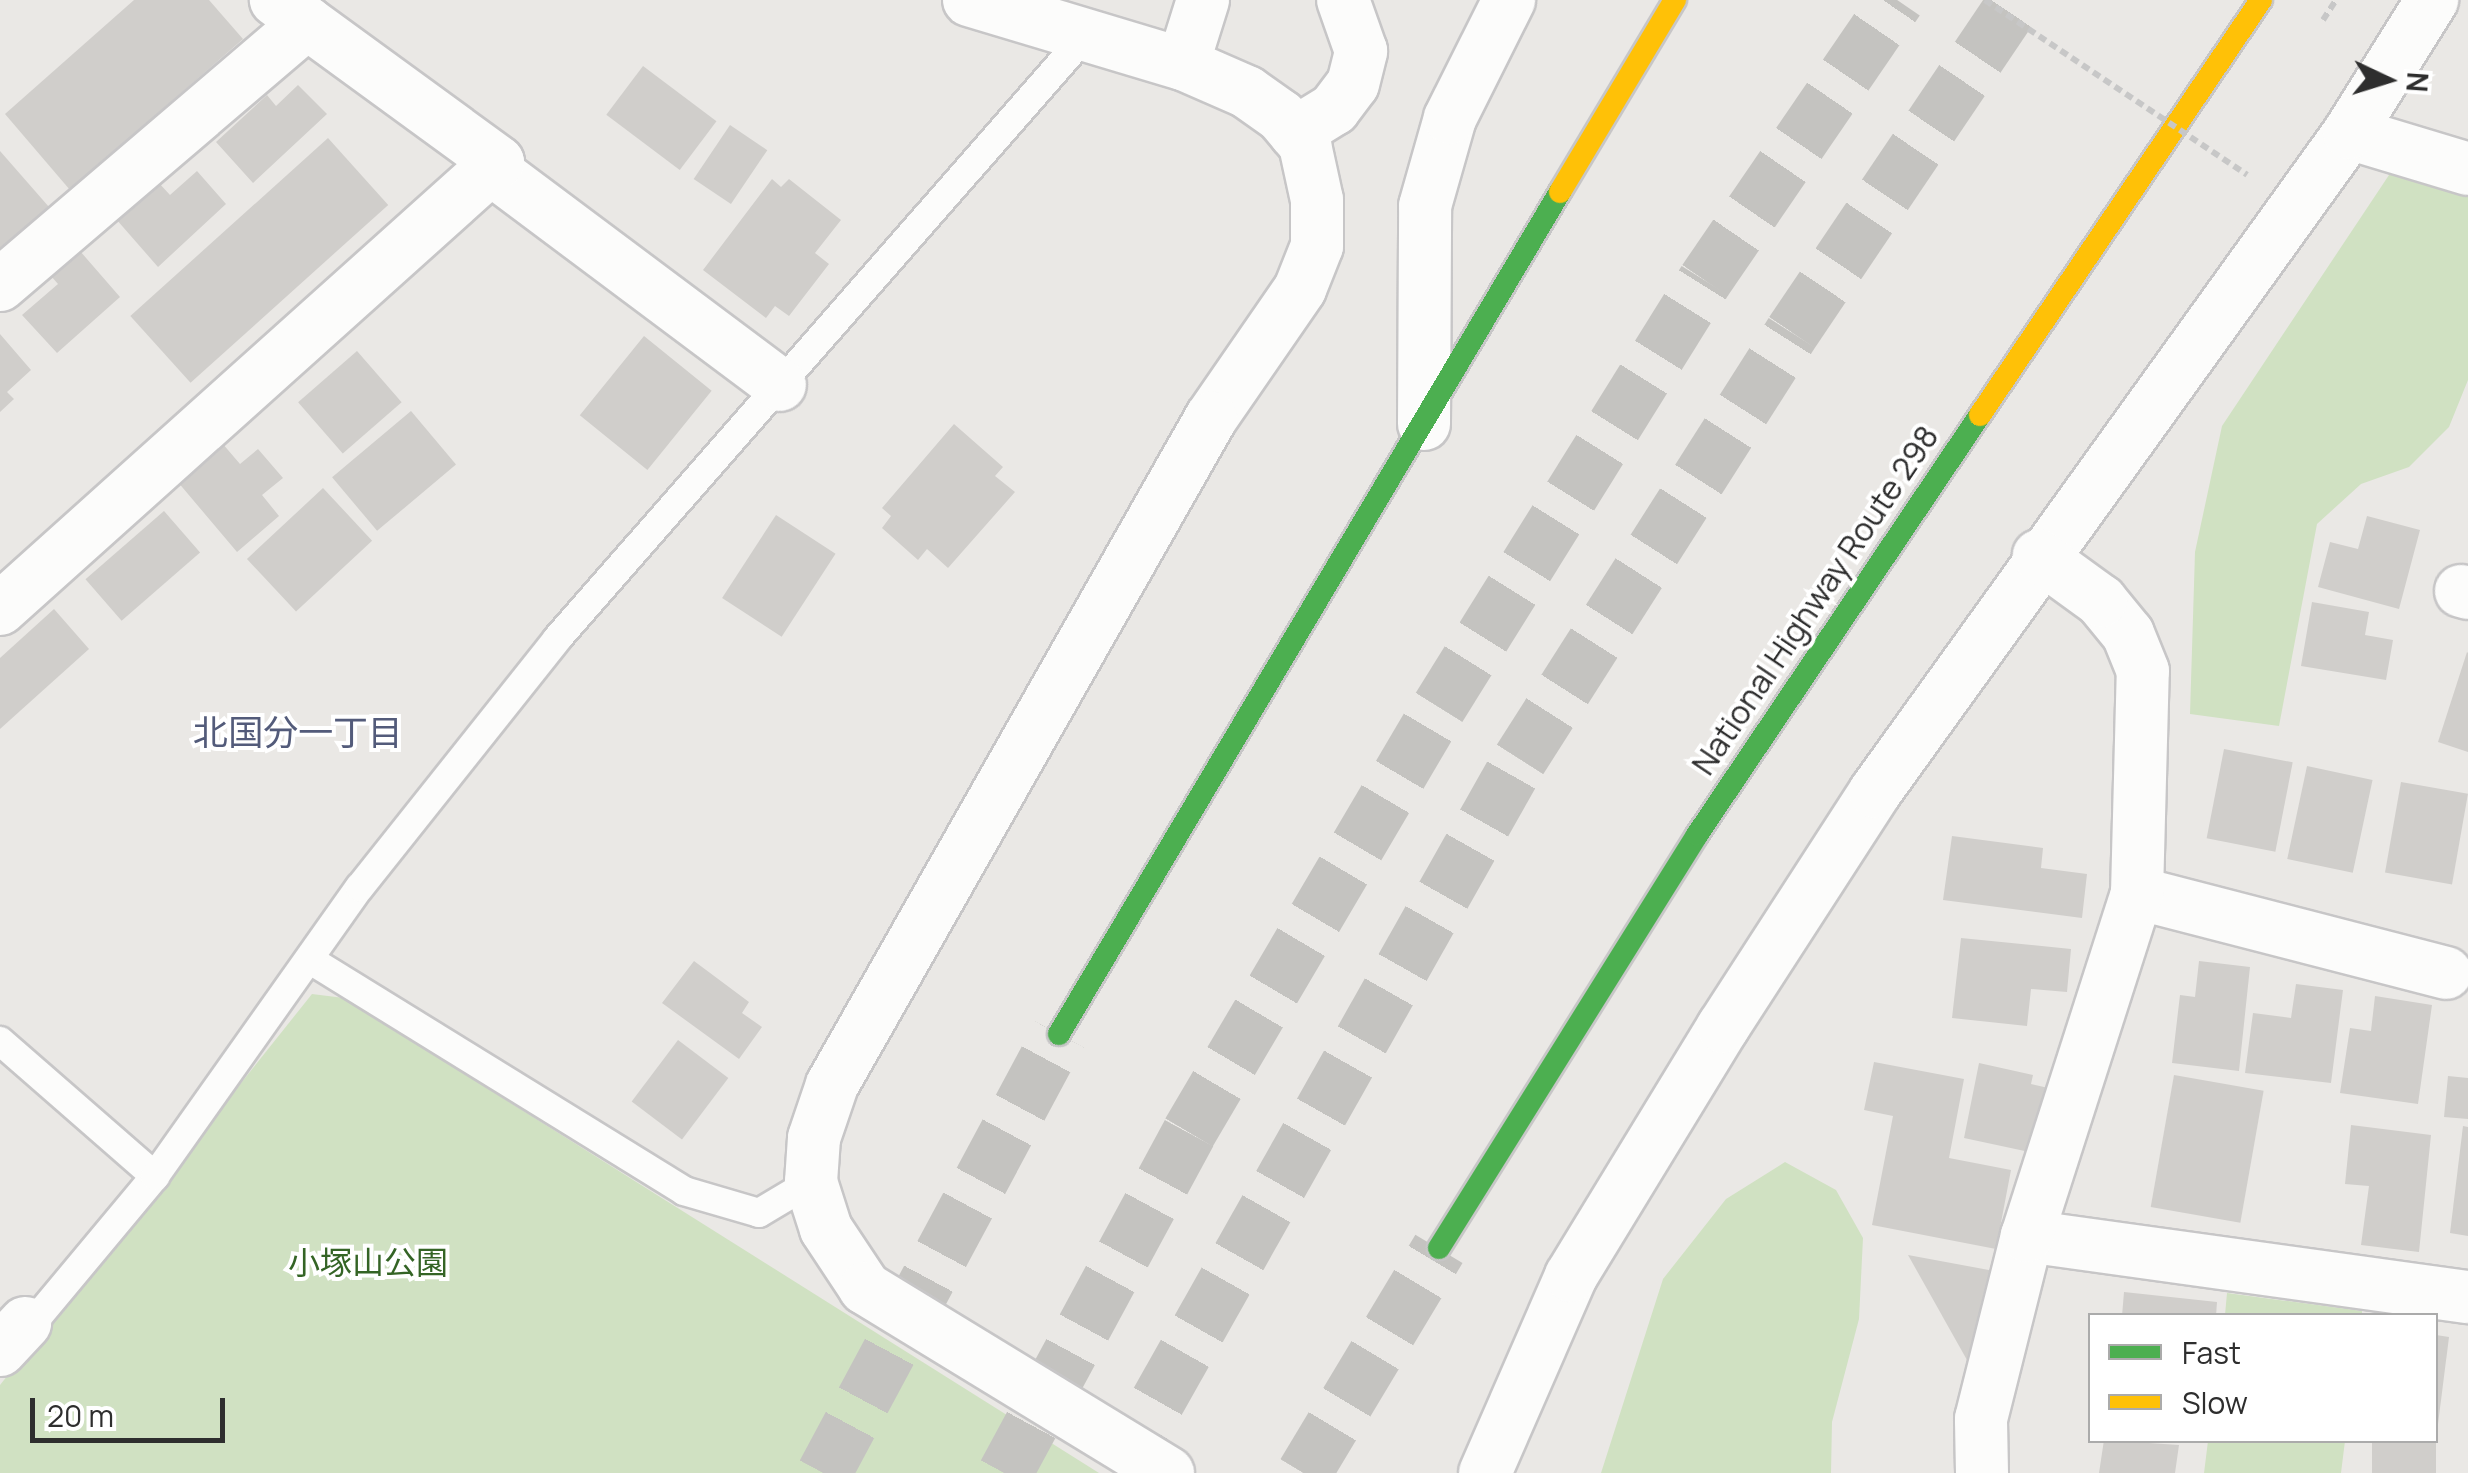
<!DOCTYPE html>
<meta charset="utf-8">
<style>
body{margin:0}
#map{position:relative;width:2468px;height:1473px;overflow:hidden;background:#eae8e5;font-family:Manrope,"Noto Sans JP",sans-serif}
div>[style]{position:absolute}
.green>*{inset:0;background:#d0e1c2}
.building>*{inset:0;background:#d0cecb;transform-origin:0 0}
.highway-tunnel>*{height:55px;margin-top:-27.5px;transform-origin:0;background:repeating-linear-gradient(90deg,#c4c3c0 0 55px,transparent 0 83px)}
.path>*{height:6px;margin-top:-3px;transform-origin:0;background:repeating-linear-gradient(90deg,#c7c7c7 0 8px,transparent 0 13px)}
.roads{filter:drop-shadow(2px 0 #c7c6c7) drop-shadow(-2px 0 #c7c6c7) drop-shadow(0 2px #c7c6c7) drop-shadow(0 -2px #c7c6c7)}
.lane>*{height:28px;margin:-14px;padding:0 14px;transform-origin:14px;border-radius:14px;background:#fcfcfb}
.street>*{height:52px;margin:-26px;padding:0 26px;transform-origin:26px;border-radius:26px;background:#fcfcfb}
.fast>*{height:22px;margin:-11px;padding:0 11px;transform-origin:11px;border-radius:11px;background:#4caf50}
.slow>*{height:22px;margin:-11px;padding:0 11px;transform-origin:11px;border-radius:11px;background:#ffc107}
.path-bridge>*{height:6px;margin-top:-3px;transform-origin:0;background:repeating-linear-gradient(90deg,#c7c7c7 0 8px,transparent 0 13px)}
span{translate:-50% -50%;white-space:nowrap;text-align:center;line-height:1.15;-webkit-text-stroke:8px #fff;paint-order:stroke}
.street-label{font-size:32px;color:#2e2e2e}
.park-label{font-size:32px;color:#346425}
.neighbourhood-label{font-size:35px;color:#535b7a}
.legend{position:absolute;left:2088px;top:1313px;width:350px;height:130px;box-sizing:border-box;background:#fff;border:2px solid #ababab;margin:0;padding:12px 18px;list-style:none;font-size:30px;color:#2e2e2e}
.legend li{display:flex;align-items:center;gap:20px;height:50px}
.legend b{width:50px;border:2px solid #ababab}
.north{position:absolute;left:2338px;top:30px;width:100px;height:100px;-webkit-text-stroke:8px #fff;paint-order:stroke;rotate:94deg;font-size:28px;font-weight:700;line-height:40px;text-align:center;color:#2e2e2e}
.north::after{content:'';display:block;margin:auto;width:35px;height:45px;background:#2e2e2e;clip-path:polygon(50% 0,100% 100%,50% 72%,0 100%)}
.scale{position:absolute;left:30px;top:1398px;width:195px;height:45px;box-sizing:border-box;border:5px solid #2e2e2e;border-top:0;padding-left:12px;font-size:30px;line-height:35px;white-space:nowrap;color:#2e2e2e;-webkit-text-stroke:8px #fff;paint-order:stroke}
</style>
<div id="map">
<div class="green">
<div style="clip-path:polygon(2391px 172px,2468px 186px,2468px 380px,2449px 427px,2409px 467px,2361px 484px,2317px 524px,2279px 726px,2190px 714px,2195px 552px,2222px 426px)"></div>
<div style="clip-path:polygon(312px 994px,344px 998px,1099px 1473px,0 1473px,0 1385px)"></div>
<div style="clip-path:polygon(1785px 1162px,1836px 1190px,1863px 1238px,1859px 1319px,1832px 1422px,1831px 1473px,1601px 1473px,1663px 1279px,1726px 1199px)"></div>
<div style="clip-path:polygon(2227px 1293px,2362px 1311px,2362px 1315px,2225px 1315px)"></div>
<div style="clip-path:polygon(2208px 1441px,2208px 1440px,2345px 1441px,2341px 1473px,2204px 1473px)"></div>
</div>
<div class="building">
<div style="clip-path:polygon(134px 0,209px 0,243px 39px,70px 190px,5px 114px)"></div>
<div style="left:643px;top:66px;width:92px;height:61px;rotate:37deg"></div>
<div style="clip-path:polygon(298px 85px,327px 114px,253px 183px,216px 142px,267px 95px,276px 106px)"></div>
<div style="left:730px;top:125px;width:45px;height:65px;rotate:34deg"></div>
<div style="left:328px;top:138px;width:90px;height:266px;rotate:48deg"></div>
<div style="clip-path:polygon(0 151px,49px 207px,0 251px)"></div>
<div style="clip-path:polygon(197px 171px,226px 204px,158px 267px,116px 219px,158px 182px,170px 195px)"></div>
<div style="clip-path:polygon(772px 179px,781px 187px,789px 179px,841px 220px,815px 253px,829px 264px,789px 316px,775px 306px,766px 318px,703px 270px)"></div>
<div style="clip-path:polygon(80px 251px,120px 297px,57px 353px,22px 315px,58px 284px,51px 276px)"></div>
<div style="clip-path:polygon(0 334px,31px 370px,7px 392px,14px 399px,0 412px)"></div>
<div style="left:644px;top:336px;width:87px;height:102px;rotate:39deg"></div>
<div style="left:357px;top:351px;width:68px;height:78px;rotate:49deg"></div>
<div style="left:411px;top:411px;width:70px;height:103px;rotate:50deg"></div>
<div style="clip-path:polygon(954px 424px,1003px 467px,995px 476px,1015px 492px,948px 568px,927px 549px,918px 560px,882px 528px,891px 516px,882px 508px)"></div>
<div style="clip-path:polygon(222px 443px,240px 464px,258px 449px,283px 478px,262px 495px,279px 516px,237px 552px,177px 481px)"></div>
<div style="left:323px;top:488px;width:72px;height:104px;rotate:47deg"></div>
<div style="left:164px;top:511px;width:55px;height:104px;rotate:49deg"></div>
<div style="left:776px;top:515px;width:71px;height:99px;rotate:33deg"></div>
<div style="clip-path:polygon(2367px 516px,2420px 530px,2399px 609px,2318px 587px,2330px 542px,2358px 549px)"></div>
<div style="clip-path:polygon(2312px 602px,2369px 612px,2365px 635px,2393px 640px,2386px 680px,2301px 666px)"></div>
<div style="clip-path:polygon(54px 609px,89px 649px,0 729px,0 658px)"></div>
<div style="clip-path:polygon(2467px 652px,2468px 653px,2468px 752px,2438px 742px)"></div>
<div style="left:2224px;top:749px;width:70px;height:91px;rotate:11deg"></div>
<div style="left:2307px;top:766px;width:67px;height:95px;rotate:12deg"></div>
<div style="left:2401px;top:782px;width:68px;height:92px;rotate:10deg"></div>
<div style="clip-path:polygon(1952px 836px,2043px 848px,2041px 868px,2087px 874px,2082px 918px,1943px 900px)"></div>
<div style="clip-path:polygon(1961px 938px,2071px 949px,2067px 992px,2031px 989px,2027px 1026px,1952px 1018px)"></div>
<div style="clip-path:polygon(694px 961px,749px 1002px,742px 1013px,762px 1027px,739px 1059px,662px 1003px)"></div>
<div style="clip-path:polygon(2199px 961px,2250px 967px,2239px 1071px,2172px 1063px,2180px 995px,2195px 997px)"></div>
<div style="clip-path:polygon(2296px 984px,2343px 990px,2331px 1083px,2245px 1073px,2253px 1013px,2291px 1018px)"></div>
<div style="clip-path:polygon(2375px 996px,2432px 1005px,2418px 1104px,2340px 1093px,2350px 1028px,2371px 1031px)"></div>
<div style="left:678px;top:1040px;width:63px;height:77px;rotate:37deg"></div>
<div style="clip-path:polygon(1874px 1062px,1964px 1079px,1949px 1158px,2011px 1170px,1996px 1249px,1872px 1225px,1893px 1116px,1864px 1110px)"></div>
<div style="clip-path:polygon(1979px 1063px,2033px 1075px,2031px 1084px,2057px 1090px,2044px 1155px,1964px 1138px)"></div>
<div style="left:2174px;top:1075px;width:91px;height:134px;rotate:10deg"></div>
<div style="clip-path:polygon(2448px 1076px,2468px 1078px,2468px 1119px,2444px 1117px)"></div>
<div style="clip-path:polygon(2351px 1125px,2431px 1135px,2419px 1252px,2361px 1245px,2369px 1186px,2345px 1184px)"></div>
<div style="clip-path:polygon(2463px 1126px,2468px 1127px,2468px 1236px,2450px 1233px)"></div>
<div style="clip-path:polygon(1908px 1255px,2005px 1273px,1985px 1392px)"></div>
<div style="clip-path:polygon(2124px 1292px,2217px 1302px,2216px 1316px,2122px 1316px)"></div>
<div style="clip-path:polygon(2436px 1335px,2449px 1337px,2438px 1424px,2436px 1423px)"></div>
<div style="clip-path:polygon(2104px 1440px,2179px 1445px,2175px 1473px,2099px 1473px)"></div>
<div style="left:2372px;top:1440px;width:64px;height:33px"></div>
</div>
<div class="highway-tunnel">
<div style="left:824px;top:1473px;width:498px;rotate:-61.8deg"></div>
<div style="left:1005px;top:1473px;width:387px;rotate:-61.6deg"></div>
<div style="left:1189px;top:1132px;width:493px;rotate:-59.5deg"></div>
<div style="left:1439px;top:707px;width:503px;rotate:-58.08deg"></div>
<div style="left:1705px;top:280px;width:340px;rotate:-55.6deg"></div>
<div style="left:1117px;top:1473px;width:820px;rotate:-60.56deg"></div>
<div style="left:1520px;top:759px;width:506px;rotate:-57.5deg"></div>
<div style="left:1792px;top:332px;width:400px;rotate:-56deg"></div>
<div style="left:1304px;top:1473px;width:262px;rotate:-59deg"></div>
</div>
<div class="path">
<div style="left:2323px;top:20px;width:24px;rotate:-57deg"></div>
</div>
<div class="roads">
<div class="lane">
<div style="left:312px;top:961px;width:437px;rotate:31.7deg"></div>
<div style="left:684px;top:1191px;width:78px;rotate:16.3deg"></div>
<div style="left:759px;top:1213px;width:61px;rotate:-30.8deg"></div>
<div style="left:0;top:1041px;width:206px;rotate:41.1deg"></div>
<div style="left:25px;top:1323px;width:6px;rotate:18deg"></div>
<div style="left:31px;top:1325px;width:194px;rotate:-50.2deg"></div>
<div style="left:155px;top:1176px;width:354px;rotate:-54.7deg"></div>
<div style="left:360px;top:887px;width:317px;rotate:-51.5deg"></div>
<div style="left:557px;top:639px;width:801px;rotate:-48.79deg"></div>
</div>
<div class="street">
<div style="left:969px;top:0;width:223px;rotate:16.7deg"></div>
<div style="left:1183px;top:64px;width:70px;rotate:23.6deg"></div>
<div style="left:1247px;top:92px;width:42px;rotate:35.2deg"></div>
<div style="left:1281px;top:116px;width:38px;rotate:50deg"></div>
<div style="left:1305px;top:145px;width:56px;rotate:77.7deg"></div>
<div style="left:1317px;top:200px;width:46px;rotate:90deg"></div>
<div style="left:1317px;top:246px;width:46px;rotate:111.6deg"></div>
<div style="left:1300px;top:289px;width:157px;rotate:124.6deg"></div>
<div style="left:1211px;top:418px;width:767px;rotate:119.61deg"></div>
<div style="left:832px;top:1085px;width:56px;rotate:108.8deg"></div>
<div style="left:814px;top:1138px;width:44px;rotate:93.9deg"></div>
<div style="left:811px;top:1182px;width:49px;rotate:72.3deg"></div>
<div style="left:826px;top:1229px;width:71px;rotate:56.5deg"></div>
<div style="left:865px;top:1288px;width:355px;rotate:31.4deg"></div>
<div style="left:1183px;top:64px;width:67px;rotate:-72.6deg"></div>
<div style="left:1295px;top:133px;width:46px;rotate:-31.6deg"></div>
<div style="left:1334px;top:109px;width:31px;rotate:-53deg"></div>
<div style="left:1353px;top:84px;width:34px;rotate:-76deg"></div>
<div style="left:1361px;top:51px;width:54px;rotate:-109.4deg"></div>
<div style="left:2349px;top:133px;width:124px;rotate:16.8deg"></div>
<div style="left:490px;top:168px;width:362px;rotate:36.8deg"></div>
<div style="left:0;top:285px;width:404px;rotate:-40.5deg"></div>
<div style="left:1424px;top:424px;width:218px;rotate:-89.7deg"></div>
<div style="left:1425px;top:206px;width:91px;rotate:-74.1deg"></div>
<div style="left:1450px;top:118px;width:132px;rotate:-63.4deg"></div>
<div style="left:2461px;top:591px;width:7px;rotate:16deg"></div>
<div style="left:0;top:609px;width:669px;rotate:-41.91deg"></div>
<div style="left:498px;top:162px;width:275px;rotate:-143.9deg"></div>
<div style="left:2137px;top:893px;width:319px;rotate:14.5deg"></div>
<div style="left:2027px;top:1236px;width:445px;rotate:7.9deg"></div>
<div style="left:0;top:1350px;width:37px;rotate:-47deg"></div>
<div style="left:1485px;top:1473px;width:215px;rotate:-66.4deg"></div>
<div style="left:1571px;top:1276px;width:292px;rotate:-58.6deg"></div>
<div style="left:1723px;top:1027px;width:280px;rotate:-57.1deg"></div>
<div style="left:1875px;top:792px;width:812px;rotate:-54.27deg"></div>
<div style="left:2349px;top:133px;width:157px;rotate:-58deg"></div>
<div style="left:1982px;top:1473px;width:54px;rotate:-91.1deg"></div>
<div style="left:1981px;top:1419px;width:189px;rotate:-75.9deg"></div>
<div style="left:2027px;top:1236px;width:360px;rotate:-72.2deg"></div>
<div style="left:2137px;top:893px;width:222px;rotate:-88.5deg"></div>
<div style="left:2143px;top:671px;width:40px;rotate:-112deg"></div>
<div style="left:2128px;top:634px;width:43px;rotate:-129.3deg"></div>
<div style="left:2101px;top:601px;width:77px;rotate:-144deg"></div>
</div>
<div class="fast">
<div style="left:1059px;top:1034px;width:980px;rotate:-59.25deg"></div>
<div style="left:1439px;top:1248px;width:487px;rotate:-58deg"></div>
<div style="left:1697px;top:835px;width:506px;rotate:-56.03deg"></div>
</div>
<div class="slow">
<div style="left:1560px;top:192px;width:224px;rotate:-59.1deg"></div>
<div style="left:1980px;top:415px;width:501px;rotate:-55.9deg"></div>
</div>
</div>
<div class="path-bridge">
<div style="left:1985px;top:0;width:315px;rotate:33.7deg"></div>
</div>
<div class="street-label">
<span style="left:1815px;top:600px;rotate:-56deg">National Highway Route 298</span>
</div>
<div class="park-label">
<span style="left:368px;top:1262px">小塚山公園</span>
</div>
<div class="neighbourhood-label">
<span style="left:298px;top:732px">北国分一丁目</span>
</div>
<ul class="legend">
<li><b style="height:12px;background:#4caf50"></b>Fast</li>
<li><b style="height:12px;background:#ffc107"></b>Slow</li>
</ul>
<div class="north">N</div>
<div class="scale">20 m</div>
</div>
